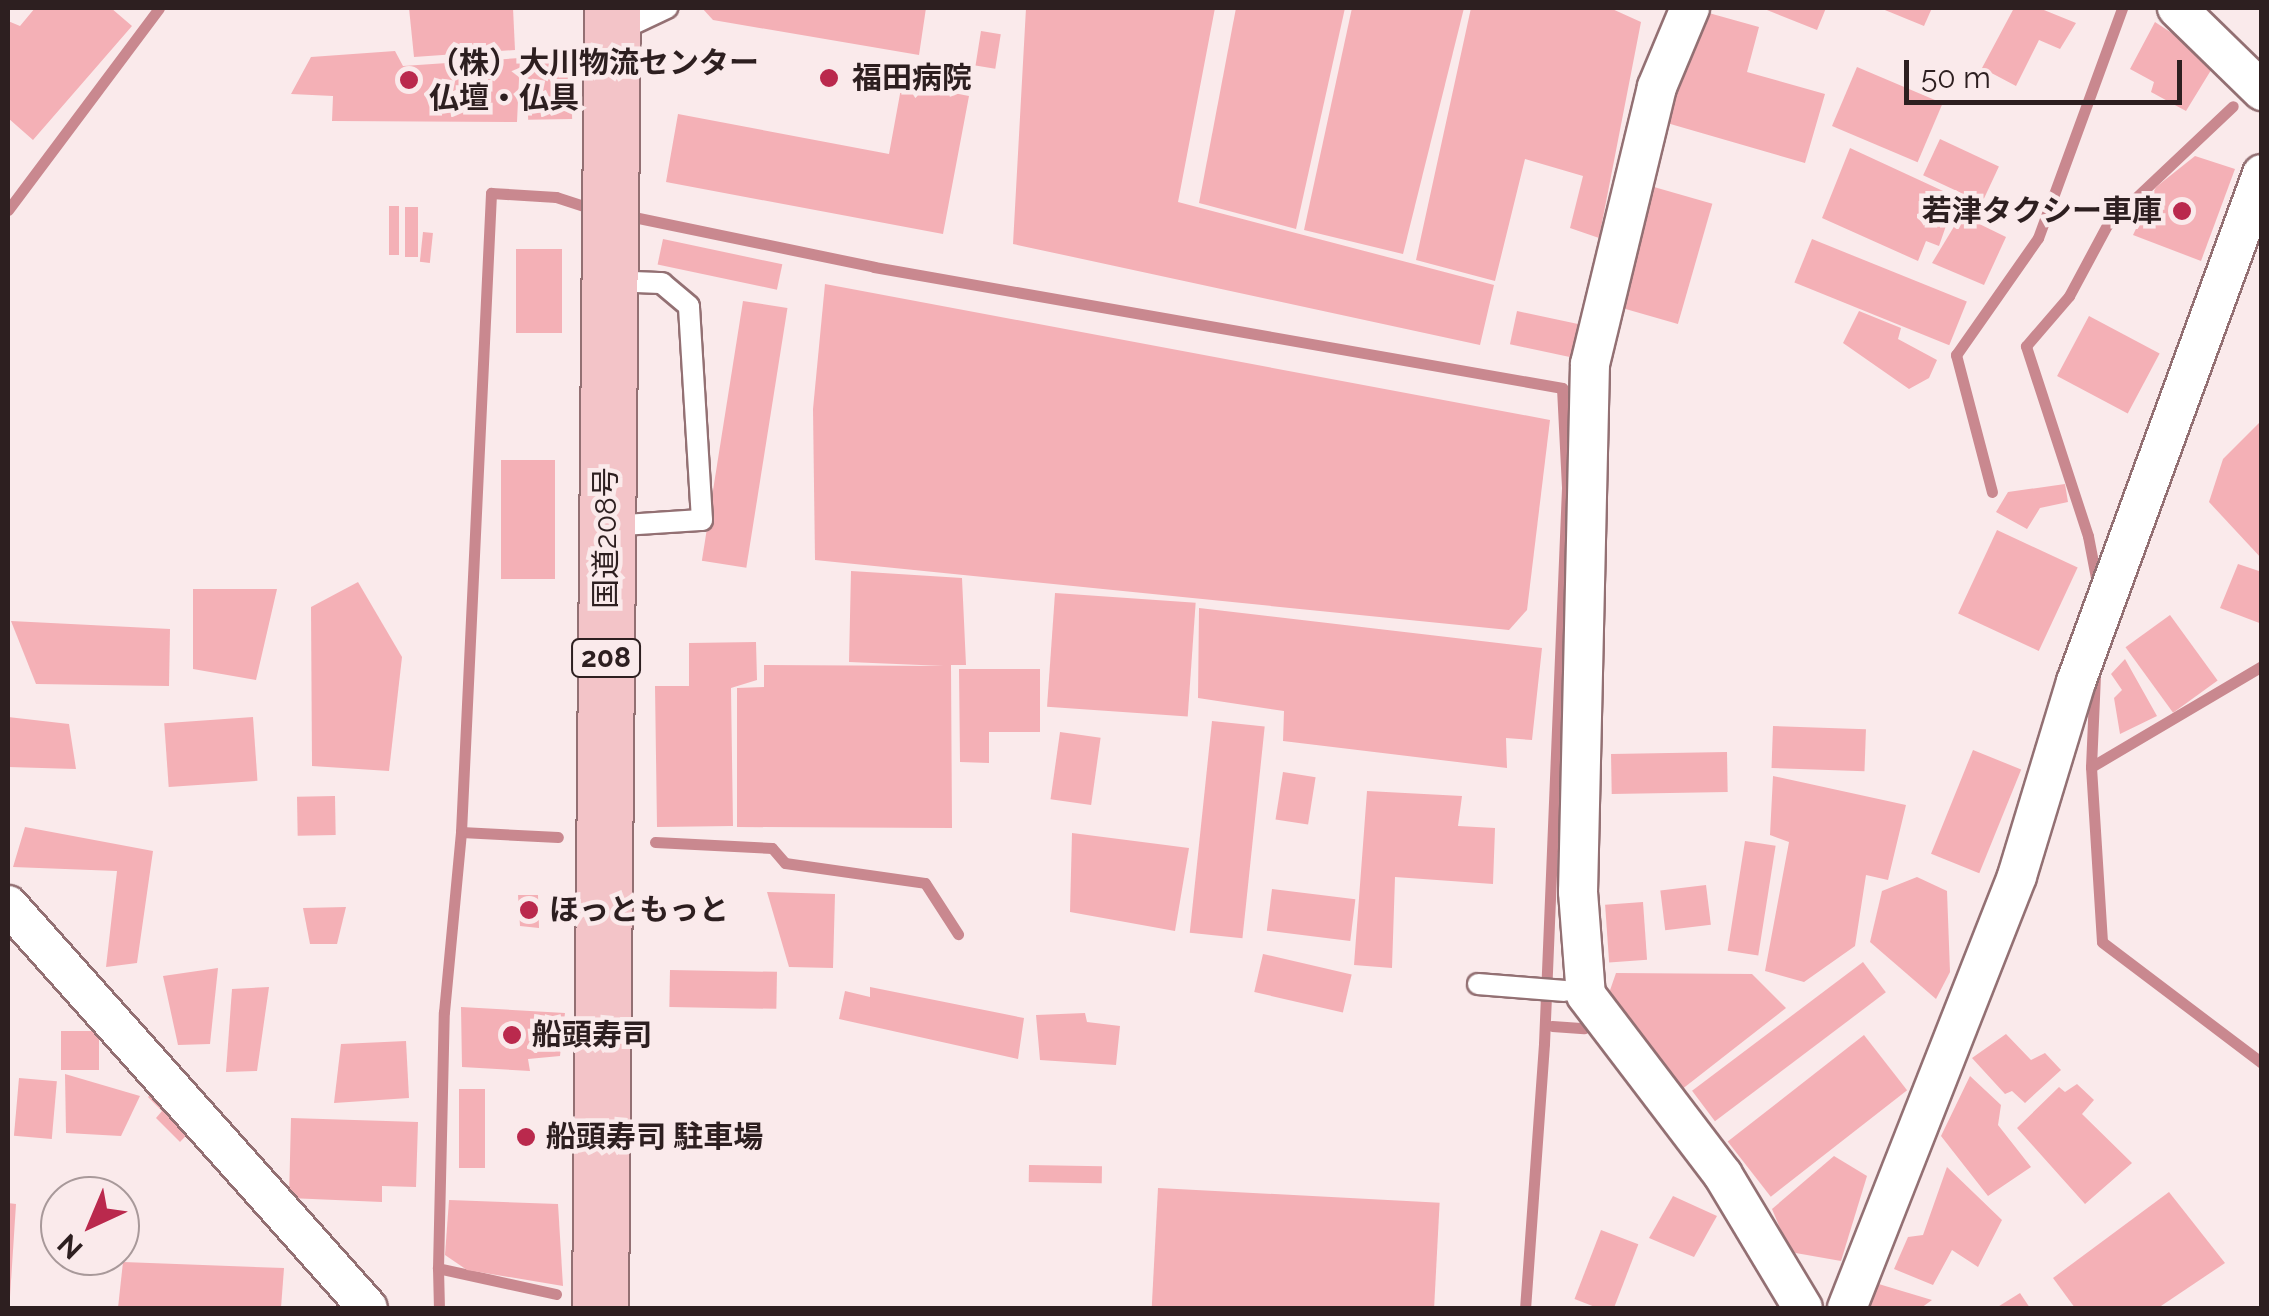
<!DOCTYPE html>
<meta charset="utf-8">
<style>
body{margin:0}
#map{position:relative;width:2269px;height:1316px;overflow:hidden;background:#faeaeb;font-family:Raleway,"Noto Sans JP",sans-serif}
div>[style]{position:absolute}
.stream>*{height:11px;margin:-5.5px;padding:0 5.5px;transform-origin:5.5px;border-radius:5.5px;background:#c9888f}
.building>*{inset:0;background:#f4b0b6;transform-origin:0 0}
.roads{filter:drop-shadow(2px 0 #937073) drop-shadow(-2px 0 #937073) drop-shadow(0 2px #937073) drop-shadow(0 -2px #937073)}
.service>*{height:20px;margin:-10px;padding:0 10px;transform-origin:10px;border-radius:10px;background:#fff}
.minor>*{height:38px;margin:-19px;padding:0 19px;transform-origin:19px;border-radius:19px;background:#fff}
.trunk>*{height:55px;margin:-27.5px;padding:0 27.5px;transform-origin:27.5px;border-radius:27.5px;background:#f3c4c8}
.dots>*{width:28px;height:28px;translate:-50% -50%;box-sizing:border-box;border:5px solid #faeaeb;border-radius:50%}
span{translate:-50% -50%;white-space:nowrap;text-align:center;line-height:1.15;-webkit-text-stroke:9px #faeaeb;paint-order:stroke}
.shield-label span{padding:2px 8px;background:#faeaeb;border:2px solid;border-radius:8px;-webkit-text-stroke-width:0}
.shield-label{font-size:28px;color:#2d1f20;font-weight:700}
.poi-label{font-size:30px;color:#2d1f20;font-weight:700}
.left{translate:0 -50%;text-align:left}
.right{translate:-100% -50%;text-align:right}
.street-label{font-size:30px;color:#2d1f20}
.frame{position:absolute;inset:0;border:10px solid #2d1f20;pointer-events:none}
.north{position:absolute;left:40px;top:1176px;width:100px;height:100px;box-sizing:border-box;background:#faeaeb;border:2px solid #a8999a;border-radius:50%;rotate:224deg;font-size:28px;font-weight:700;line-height:40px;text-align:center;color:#2d1f20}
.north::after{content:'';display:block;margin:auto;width:35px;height:45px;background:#ba294d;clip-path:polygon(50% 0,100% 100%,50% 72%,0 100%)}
.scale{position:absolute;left:1904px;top:60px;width:278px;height:45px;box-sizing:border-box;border:5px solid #2d1f20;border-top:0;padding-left:12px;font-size:30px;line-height:35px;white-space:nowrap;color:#2d1f20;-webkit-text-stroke:8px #faeaeb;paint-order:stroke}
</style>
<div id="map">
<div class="stream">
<div style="left:8px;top:210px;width:252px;rotate:-53.2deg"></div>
<div style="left:624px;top:215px;width:255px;rotate:11.7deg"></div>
<div style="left:874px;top:267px;width:699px;rotate:9.97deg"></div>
<div style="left:1562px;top:388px;width:100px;rotate:87.1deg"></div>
<div style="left:1567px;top:488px;width:556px;rotate:92.37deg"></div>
<div style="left:1544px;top:1044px;width:265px;rotate:94.1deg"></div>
<div style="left:1992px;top:492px;width:142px;rotate:-104.7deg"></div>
<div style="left:1956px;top:355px;width:143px;rotate:-55deg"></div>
<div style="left:2038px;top:238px;width:245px;rotate:-69.9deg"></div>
<div style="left:2098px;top:588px;width:53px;rotate:-100.9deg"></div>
<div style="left:2088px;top:536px;width:200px;rotate:-108.1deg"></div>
<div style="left:2026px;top:346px;width:66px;rotate:-49.3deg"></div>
<div style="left:2069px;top:296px;width:81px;rotate:-61.8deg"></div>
<div style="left:2107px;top:225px;width:173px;rotate:-43.4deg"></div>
<div style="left:2095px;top:675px;width:92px;rotate:92.5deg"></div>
<div style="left:2091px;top:767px;width:175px;rotate:86.4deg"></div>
<div style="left:2102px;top:942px;width:201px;rotate:37.1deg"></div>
<div style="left:2091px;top:767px;width:199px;rotate:-30.6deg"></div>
<div style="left:461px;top:832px;width:97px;rotate:3deg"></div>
<div style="left:655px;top:842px;width:117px;rotate:2.9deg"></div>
<div style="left:772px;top:848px;width:20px;rotate:49deg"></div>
<div style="left:785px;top:863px;width:141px;rotate:8.1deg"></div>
<div style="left:925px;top:883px;width:61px;rotate:57.1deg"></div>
<div style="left:1552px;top:1026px;width:32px;rotate:4deg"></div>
<div style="left:438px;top:1268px;width:40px;rotate:88.6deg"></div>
<div style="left:556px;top:1294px;width:121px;rotate:-167.6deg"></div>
<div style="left:438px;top:1268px;width:256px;rotate:-88.7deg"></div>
<div style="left:444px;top:1012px;width:181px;rotate:-84.6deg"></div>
<div style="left:461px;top:832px;width:640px;rotate:-87.31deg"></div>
<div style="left:491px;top:193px;width:65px;rotate:3.5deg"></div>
<div style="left:556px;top:197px;width:42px;rotate:18deg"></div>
</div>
<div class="building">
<div style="clip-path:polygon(35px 8px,111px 8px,132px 26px,33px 140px,8px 118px,8px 21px,20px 26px)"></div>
<div style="clip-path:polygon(409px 8px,513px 8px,515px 50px,414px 57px)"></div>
<div style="clip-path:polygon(702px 8px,926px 8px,919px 55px,713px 20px)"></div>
<div style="clip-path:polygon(1026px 8px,1215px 8px,1178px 202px,1494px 285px,1480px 345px,1013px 244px)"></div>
<div style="clip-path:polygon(1236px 8px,1345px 8px,1296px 229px,1199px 203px)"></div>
<div style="clip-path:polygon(1352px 8px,1464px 8px,1403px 254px,1304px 230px)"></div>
<div style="clip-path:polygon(1471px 8px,1610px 8px,1641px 22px,1599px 238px,1570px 228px,1583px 176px,1525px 159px,1495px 281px,1416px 260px)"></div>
<div style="clip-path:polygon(1762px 8px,1826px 8px,1817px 30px)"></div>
<div style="clip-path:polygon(1880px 8px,1932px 8px,1924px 26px)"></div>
<div style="clip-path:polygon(2014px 8px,2039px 8px,2076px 23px,2060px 49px,2039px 40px,2016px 86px,1982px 68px)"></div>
<div style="clip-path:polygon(1698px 10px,1759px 27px,1747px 72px,1825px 94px,1805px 163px,1667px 123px)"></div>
<div style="clip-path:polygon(2155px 22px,2216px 62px,2186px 111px,2151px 92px,2154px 82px,2130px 69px)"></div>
<div style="left:981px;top:31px;width:20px;height:35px;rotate:9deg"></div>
<div style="clip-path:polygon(395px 51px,403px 66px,520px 58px,517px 122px,332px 121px,333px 96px,291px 94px,311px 57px)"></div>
<div style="left:571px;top:54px;width:65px;height:44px;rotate:89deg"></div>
<div style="left:1857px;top:67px;width:93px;height:64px;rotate:23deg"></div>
<div style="clip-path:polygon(902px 83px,969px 96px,943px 234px,666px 182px,678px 114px,889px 154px)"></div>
<div style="left:1940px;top:139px;width:65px;height:40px;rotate:25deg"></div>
<div style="clip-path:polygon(1850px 148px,1956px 197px,1939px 246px,1926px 241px,1918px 261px,1822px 218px)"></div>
<div style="clip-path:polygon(2195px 156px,2235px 169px,2201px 261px,2133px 235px,2156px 187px)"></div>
<div style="left:1647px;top:185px;width:68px;height:125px;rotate:16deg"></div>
<div style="left:389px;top:206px;width:10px;height:49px"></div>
<div style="left:405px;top:207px;width:13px;height:50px"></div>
<div style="clip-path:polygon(1961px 215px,2006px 237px,1984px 285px,1932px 263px)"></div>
<div style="left:423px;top:232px;width:10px;height:30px;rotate:6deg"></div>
<div style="left:663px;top:239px;width:122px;height:26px;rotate:12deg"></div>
<div style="left:1812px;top:239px;width:167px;height:47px;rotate:22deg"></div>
<div style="left:516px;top:249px;width:46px;height:84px"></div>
<div style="clip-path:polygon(825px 284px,1550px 420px,1527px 610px,1509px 630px,815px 560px,813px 409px)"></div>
<div style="left:743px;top:301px;width:45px;height:263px;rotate:9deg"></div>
<div style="left:1517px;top:311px;width:72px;height:34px;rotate:12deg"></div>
<div style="clip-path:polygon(1859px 311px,1901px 328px,1898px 339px,1937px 360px,1929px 378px,1909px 389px,1843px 343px)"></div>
<div style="left:2089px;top:316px;width:80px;height:68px;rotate:28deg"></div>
<div style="clip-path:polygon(2262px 420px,2262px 559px,2209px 502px,2223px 459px)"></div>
<div style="left:501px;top:460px;width:54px;height:119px"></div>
<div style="clip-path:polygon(2065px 484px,2068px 502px,2040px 508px,2027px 529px,1996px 512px,2008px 492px)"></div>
<div style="left:1997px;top:530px;width:89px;height:92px;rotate:25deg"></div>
<div style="clip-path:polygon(2238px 564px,2262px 572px,2262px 624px,2220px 608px)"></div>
<div style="clip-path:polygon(851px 571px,962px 578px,966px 665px,951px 665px,952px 828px,737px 827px,737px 688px,764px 687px,764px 665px,944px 666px,849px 662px)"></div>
<div style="clip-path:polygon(358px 582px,402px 657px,389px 771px,312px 766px,311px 607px)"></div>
<div style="clip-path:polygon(193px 589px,277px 589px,256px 680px,193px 669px)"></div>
<div style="left:1055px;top:593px;width:141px;height:114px;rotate:4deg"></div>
<div style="clip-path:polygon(1199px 608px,1542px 648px,1532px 740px,1506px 738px,1507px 768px,1283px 741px,1284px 711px,1198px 698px)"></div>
<div style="left:2170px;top:615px;width:81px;height:55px;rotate:54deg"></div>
<div style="clip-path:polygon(11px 621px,170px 629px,169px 686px,36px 684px)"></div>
<div style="clip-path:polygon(756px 642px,757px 680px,731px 688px,733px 826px,657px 827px,655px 686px,689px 686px,689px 643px)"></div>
<div style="clip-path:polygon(2125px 659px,2157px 716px,2120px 734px,2114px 698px,2122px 690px,2111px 674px)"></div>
<div style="clip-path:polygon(959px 669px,1040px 669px,1040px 732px,989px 732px,989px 763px,960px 762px)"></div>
<div style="clip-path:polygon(8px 717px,69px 724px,76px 769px,8px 767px)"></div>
<div style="left:253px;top:717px;width:64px;height:89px;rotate:86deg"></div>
<div style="left:1212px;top:721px;width:53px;height:213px;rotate:6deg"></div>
<div style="left:1773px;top:726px;width:93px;height:42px;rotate:2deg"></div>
<div style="left:1060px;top:732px;width:41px;height:68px;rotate:8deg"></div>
<div style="left:1973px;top:750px;width:52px;height:112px;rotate:22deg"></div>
<div style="left:1727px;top:752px;width:40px;height:116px;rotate:89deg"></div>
<div style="left:1283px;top:772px;width:33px;height:48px;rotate:9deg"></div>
<div style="clip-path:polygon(1773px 776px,1906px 805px,1888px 880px,1866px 875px,1855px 946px,1804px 982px,1765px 971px,1789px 842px,1770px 835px)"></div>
<div style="clip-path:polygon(1367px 791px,1462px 796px,1458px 826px,1495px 828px,1493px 884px,1395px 877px,1392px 968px,1354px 965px)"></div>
<div style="left:335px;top:796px;width:39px;height:38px;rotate:89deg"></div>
<div style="clip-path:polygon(25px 827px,153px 851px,137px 963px,106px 967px,117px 871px,13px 867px)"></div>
<div style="clip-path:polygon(1072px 833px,1189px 848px,1175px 931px,1070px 912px)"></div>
<div style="left:1745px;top:841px;width:31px;height:111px;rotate:9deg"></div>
<div style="clip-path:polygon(1917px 877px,1947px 891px,1950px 972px,1936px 999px,1870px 942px,1882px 891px)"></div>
<div style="left:1706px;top:885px;width:40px;height:46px;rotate:83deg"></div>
<div style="left:1272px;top:889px;width:84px;height:42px;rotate:7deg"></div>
<div style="clip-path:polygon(767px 892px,835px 894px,833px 968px,789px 967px)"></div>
<div style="clip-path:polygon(518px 895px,538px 895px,539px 928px,520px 926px)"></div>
<div style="left:1643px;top:902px;width:58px;height:38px;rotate:86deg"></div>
<div style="clip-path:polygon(346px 907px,337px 944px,310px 944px,303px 908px)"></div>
<div style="left:1263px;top:954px;width:91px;height:39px;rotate:13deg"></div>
<div style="left:1863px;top:962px;width:38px;height:214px;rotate:53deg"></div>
<div style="clip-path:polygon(218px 968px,210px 1044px,178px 1045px,163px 976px)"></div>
<div style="left:670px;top:970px;width:107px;height:37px;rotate:1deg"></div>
<div style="clip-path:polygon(1616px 973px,1752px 974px,1786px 1008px,1681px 1090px,1608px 996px)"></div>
<div style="clip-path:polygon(269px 987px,257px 1071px,226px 1072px,232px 989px)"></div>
<div style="clip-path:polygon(870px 987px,1024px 1018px,1018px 1059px,839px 1019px,845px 991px,870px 997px)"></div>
<div style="clip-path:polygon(461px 1007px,565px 1013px,560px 1056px,528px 1059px,530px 1071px,462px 1067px)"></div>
<div style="clip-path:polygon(1085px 1013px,1087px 1022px,1120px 1026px,1116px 1065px,1040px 1060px,1036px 1015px)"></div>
<div style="left:61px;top:1031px;width:38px;height:39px"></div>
<div style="clip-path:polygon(2006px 1034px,2031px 1060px,2045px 1053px,2061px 1070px,2025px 1103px,2012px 1091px,2005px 1094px,1972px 1058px)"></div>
<div style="left:1864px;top:1035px;width:70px;height:173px;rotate:52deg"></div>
<div style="clip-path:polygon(406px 1041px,409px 1098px,334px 1103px,341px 1044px)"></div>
<div style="clip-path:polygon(65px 1074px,140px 1096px,121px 1136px,66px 1133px)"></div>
<div style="clip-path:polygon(1970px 1076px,2001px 1105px,1998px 1125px,2031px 1167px,1988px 1196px,1941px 1136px)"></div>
<div style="left:19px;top:1078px;width:38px;height:58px;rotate:5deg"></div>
<div style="clip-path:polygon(161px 1083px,200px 1121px,180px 1142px,156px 1118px,162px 1111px,148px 1097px)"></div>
<div style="clip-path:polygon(2077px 1084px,2094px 1100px,2082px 1114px,2132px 1163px,2085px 1204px,2017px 1128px,2059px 1087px,2065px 1092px)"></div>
<div style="left:459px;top:1089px;width:26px;height:79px"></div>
<div style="clip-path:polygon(291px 1118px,418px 1122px,416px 1187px,382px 1186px,382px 1202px,289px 1198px)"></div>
<div style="clip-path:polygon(1834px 1156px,1867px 1176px,1841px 1261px,1790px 1252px,1772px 1209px)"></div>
<div style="left:1029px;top:1165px;width:73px;height:17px;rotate:1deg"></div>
<div style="clip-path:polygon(1947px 1167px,2002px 1220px,1978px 1267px,1952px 1250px,1933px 1285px,1894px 1269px,1908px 1237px,1923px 1235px)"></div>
<div style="left:1158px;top:1188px;width:282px;height:120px;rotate:3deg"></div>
<div style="clip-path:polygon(2169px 1192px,2225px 1263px,2158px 1308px,2075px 1308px,2053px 1278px)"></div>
<div style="clip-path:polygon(1673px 1196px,1717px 1216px,1694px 1257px,1649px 1238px)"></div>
<div style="clip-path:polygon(449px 1200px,558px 1204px,563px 1286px,467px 1270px,445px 1255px)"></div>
<div style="clip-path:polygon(8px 1203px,16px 1204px,10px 1297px,8px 1297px)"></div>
<div style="left:1601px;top:1230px;width:40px;height:74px;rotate:21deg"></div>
<div style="clip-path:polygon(123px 1262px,284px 1268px,281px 1308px,118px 1308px)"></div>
<div style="clip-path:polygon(1872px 1282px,1932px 1300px,1921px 1308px,1861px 1308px)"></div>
<div style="clip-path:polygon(2020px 1293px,2030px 1308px,1996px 1308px)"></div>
</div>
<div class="roads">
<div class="service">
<div style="left:614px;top:33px;width:59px;rotate:-25.3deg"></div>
<div style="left:609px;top:526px;width:93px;rotate:-3.7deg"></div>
<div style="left:702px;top:520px;width:214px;rotate:-93.5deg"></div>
<div style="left:689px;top:306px;width:35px;rotate:-140deg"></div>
<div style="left:662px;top:283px;width:52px;rotate:-177.8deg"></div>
<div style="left:1478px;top:984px;width:87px;rotate:4.6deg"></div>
</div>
<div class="minor">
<div style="left:1690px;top:8px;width:86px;rotate:112.7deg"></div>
<div style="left:1657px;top:87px;width:285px;rotate:103.6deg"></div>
<div style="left:1590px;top:364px;width:528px;rotate:91.3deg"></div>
<div style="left:1578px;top:892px;width:103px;rotate:85.6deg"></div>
<div style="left:1586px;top:995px;width:226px;rotate:52.7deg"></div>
<div style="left:1723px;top:1175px;width:155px;rotate:59deg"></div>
<div style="left:2177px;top:8px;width:119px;rotate:44.3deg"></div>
<div style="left:8px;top:905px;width:540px;rotate:48.23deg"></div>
<div style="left:1847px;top:1308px;width:464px;rotate:-68.5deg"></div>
<div style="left:2017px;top:876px;width:203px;rotate:-73.1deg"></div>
<div style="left:2076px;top:682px;width:541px;rotate:-69.89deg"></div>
</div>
<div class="trunk">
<div style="left:600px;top:1308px;width:1300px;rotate:-89.47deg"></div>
</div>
</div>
<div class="dots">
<div style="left:829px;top:78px;background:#ba294d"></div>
<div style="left:409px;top:80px;background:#ba294d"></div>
<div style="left:2182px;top:211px;background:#ba294d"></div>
<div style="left:529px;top:910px;background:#ba294d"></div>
<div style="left:512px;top:1035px;background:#ba294d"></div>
<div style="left:526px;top:1137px;background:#ba294d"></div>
</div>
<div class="shield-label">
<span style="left:606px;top:658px">208</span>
</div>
<div class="poi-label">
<span class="left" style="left:429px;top:80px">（株）大川物流センター<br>仏壇・仏具</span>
<span class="left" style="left:852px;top:78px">福田病院</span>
<span class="right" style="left:2162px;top:211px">若津タクシー車庫</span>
<span class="left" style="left:549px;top:910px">ほっともっと</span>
<span class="left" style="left:532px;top:1035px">船頭寿司</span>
<span class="left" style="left:546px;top:1137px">船頭寿司 駐車場</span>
</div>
<div class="street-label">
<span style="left:606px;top:538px;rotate:-90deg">国道208号</span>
</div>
<div class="frame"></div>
<div class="north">N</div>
<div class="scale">50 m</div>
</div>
